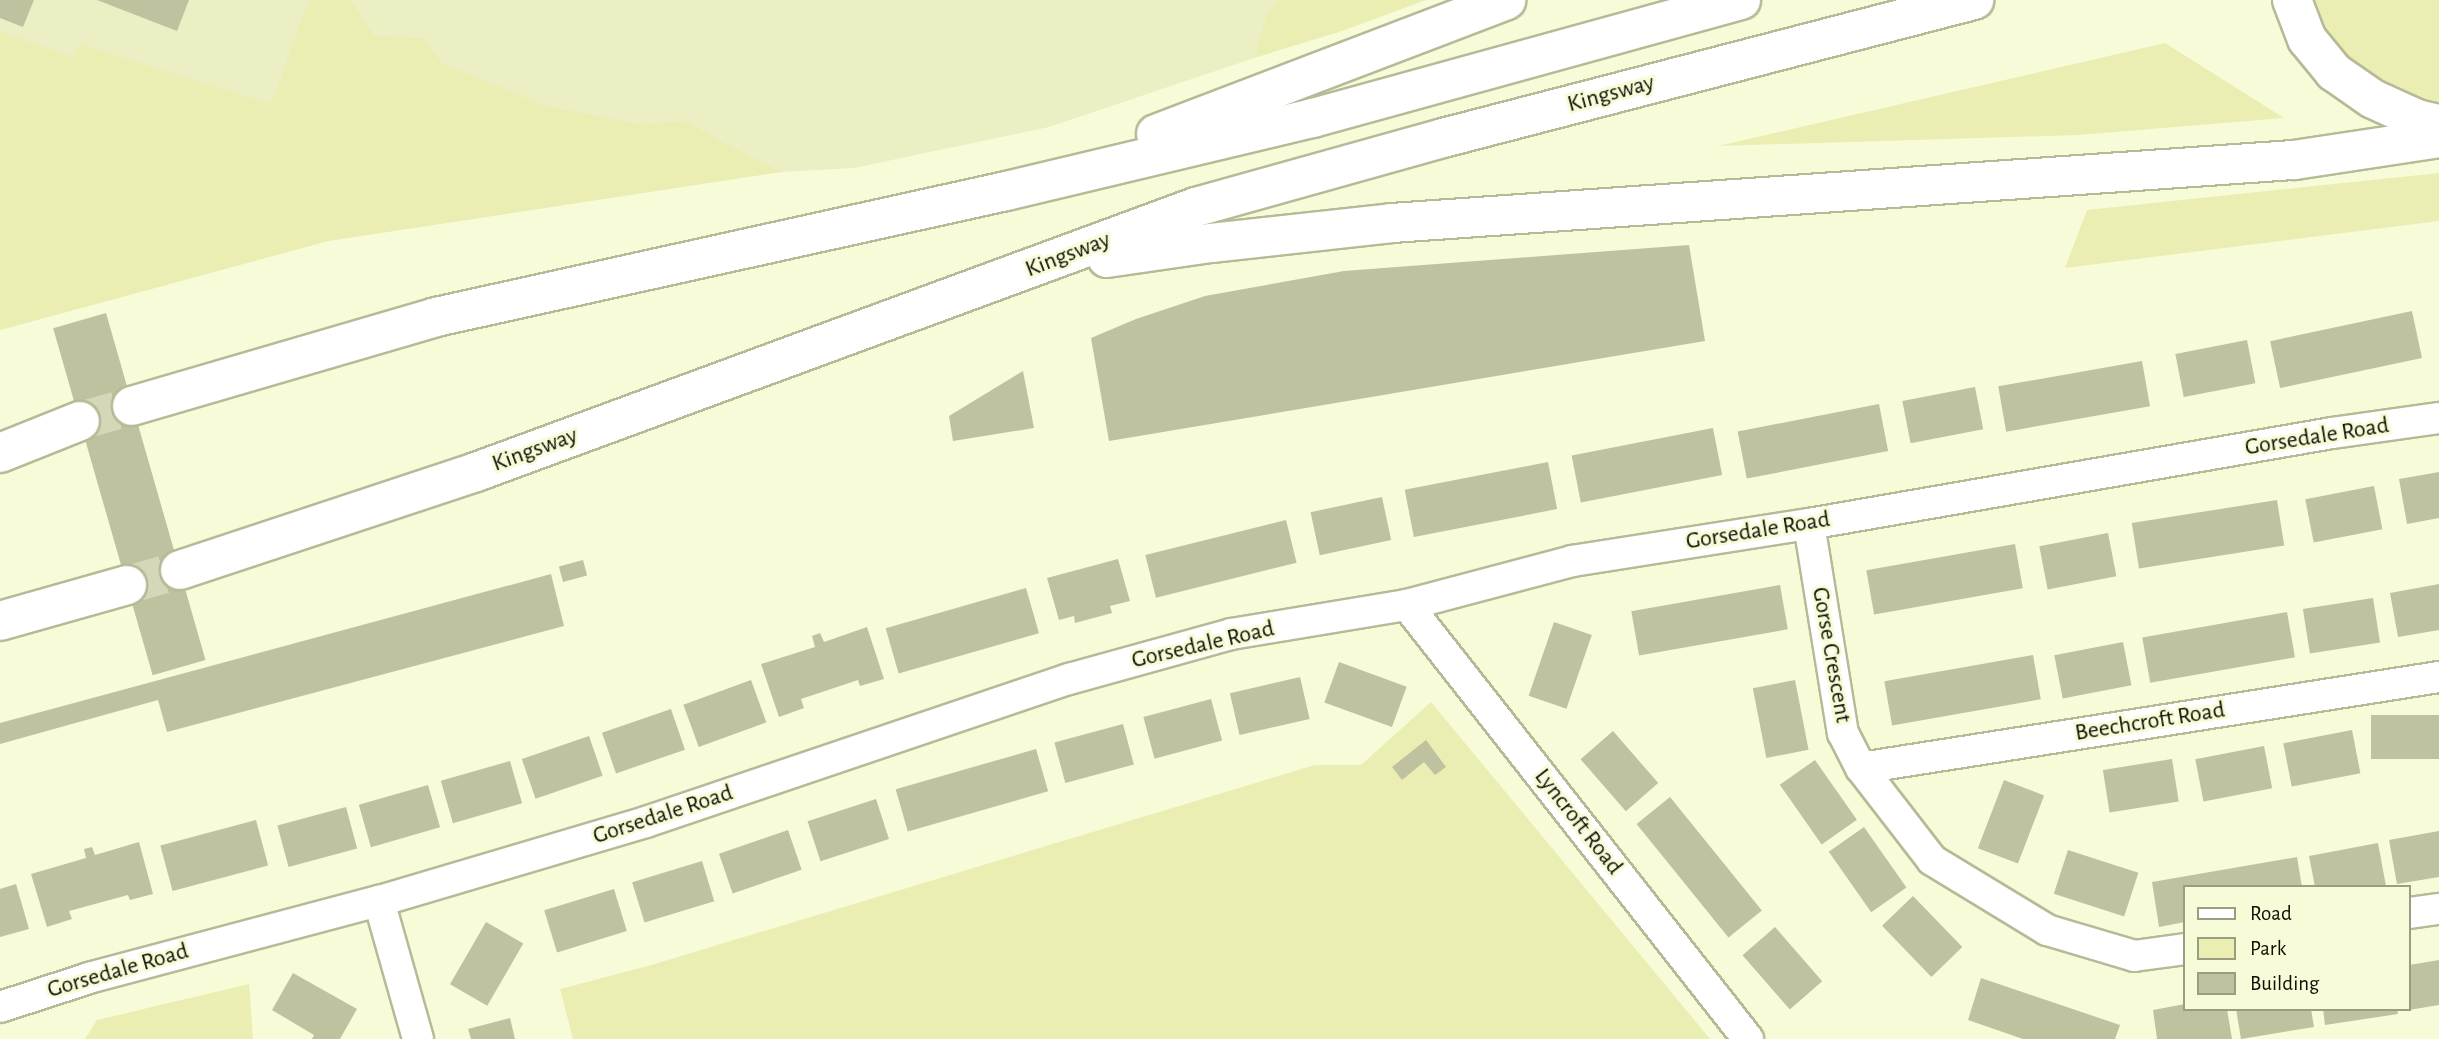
<!DOCTYPE html>
<style>
body{margin:0}
#map{position:relative;width:2439px;height:1039px;overflow:hidden;background:#f8fbd7;font-family:"Alegreya Sans",sans-serif}
div>[style]{position:absolute}
.built>*{inset:0;background:#eceec4}
.green>*{inset:0;background:#eaeeb3}
.building>*{inset:0;background:#bfc29f;transform-origin:0 0}
.trunk-tunnel>*{height:38px;margin-top:-19px;transform-origin:0;background:repeating-linear-gradient(90deg,#d5d8b8 0 38px,transparent 0 57px)}
.roads{filter:drop-shadow(2px 0 #b7b997) drop-shadow(-2px 0 #b7b997) drop-shadow(0 2px #b7b997) drop-shadow(0 -2px #b7b997)}
.minor>*{height:30px;margin:-15px;padding:0 15px;transform-origin:15px;border-radius:15px;background:#fff}
.primary>*{height:38px;margin:-19px;padding:0 19px;transform-origin:19px;border-radius:19px;background:#fff}
.trunk>*{height:38px;margin:-19px;padding:0 19px;transform-origin:19px;border-radius:19px;background:#fff}
span{translate:-50% -50%;white-space:nowrap;text-align:center;line-height:1.15;-webkit-text-stroke:6px #f8fbd7;paint-order:stroke}
.street-label{font-size:24px;color:#0f1005}
.legend{position:absolute;left:2183px;top:885px;width:228px;height:126px;box-sizing:border-box;background:#f8fbd7;border:2px solid #9b9d83;margin:0;padding:9px 12px;list-style:none;font-size:21px;color:#0f1005}
.legend li{display:flex;align-items:center;gap:14px;height:35px}
.legend b{width:35px;border:2px solid #9b9d83}
</style>
<div id="map">
<div class="built">
<div style="clip-path:polygon(0 0,1426px 0,1049px 127px,854px 168px,781px 172px,328px 241px,0 330px)"></div>
</div>
<div class="green">
<div style="clip-path:polygon(309px 0,351px 0,375px 36px,423px 38px,442px 63px,545px 106px,643px 125px,683px 121px,781px 172px,328px 241px,0 330px,0 31px,74px 57px,80px 44px,271px 104px)"></div>
<div style="clip-path:polygon(1279px 0,1426px 0,1342px 31px,1254px 58px,1267px 15px)"></div>
<div style="clip-path:polygon(2311px 0,2439px 0,2439px 111px,2347px 66px,2314px 16px)"></div>
<div style="clip-path:polygon(2165px 43px,2284px 118px,2078px 135px,1718px 146px)"></div>
<div style="clip-path:polygon(2439px 173px,2439px 221px,2065px 268px,2087px 210px)"></div>
<div style="clip-path:polygon(1431px 702px,1710px 1039px,573px 1039px,560px 989px,648px 966px,1315px 765px,1361px 765px)"></div>
<div style="clip-path:polygon(249px 984px,253px 1039px,85px 1039px,97px 1020px)"></div>
</div>
<div class="building">
<div style="clip-path:polygon(0 0,34px 0,23px 27px,0 18px)"></div>
<div style="clip-path:polygon(97px 0,189px 0,177px 31px)"></div>
<div style="clip-path:polygon(1689px 245px,1705px 341px,1109px 441px,1091px 338px,1136px 319px,1205px 296px,1344px 271px)"></div>
<div style="left:2412px;top:311px;width:48px;height:145px;rotate:78deg"></div>
<div style="left:106px;top:313px;width:361px;height:55px;rotate:74deg"></div>
<div style="left:2247px;top:340px;width:44px;height:73px;rotate:79deg"></div>
<div style="left:2142px;top:361px;width:46px;height:146px;rotate:80deg"></div>
<div style="clip-path:polygon(1023px 371px,1034px 428px,953px 441px,949px 416px)"></div>
<div style="left:1975px;top:387px;width:43px;height:74px;rotate:79deg"></div>
<div style="left:1879px;top:404px;width:48px;height:144px;rotate:79deg"></div>
<div style="left:1713px;top:428px;width:48px;height:144px;rotate:79deg"></div>
<div style="left:1548px;top:462px;width:48px;height:146px;rotate:79deg"></div>
<div style="clip-path:polygon(2439px 472px,2439px 518px,2407px 524px,2399px 479px)"></div>
<div style="left:2374px;top:486px;width:44px;height:70px;rotate:79deg"></div>
<div style="left:1382px;top:497px;width:44px;height:73px;rotate:78deg"></div>
<div style="left:2277px;top:500px;width:46px;height:147px;rotate:81deg"></div>
<div style="left:1286px;top:520px;width:44px;height:145px;rotate:76deg"></div>
<div style="left:2108px;top:533px;width:44px;height:70px;rotate:79deg"></div>
<div style="left:2015px;top:544px;width:45px;height:151px;rotate:80deg"></div>
<div style="clip-path:polygon(1118px 559px,1130px 601px,1110px 606px,1112px 613px,1075px 623px,1074px 616px,1059px 620px,1047px 578px)"></div>
<div style="left:583px;top:560px;width:16px;height:25px;rotate:75deg"></div>
<div style="clip-path:polygon(551px 574px,564px 626px,167px 732px,158px 700px,0 744px,0 723px)"></div>
<div style="clip-path:polygon(2439px 584px,2439px 630px,2398px 637px,2390px 593px)"></div>
<div style="left:1780px;top:585px;width:45px;height:151px;rotate:80deg"></div>
<div style="left:1026px;top:588px;width:47px;height:146px;rotate:74deg"></div>
<div style="left:2373px;top:598px;width:45px;height:71px;rotate:81deg"></div>
<div style="left:2287px;top:612px;width:46px;height:147px;rotate:80deg"></div>
<div style="left:1554px;top:622px;width:40px;height:78px;rotate:19deg"></div>
<div style="clip-path:polygon(867px 627px,884px 679px,860px 686px,858px 680px,801px 699px,804px 708px,779px 717px,761px 664px,815px 647px,812px 636px,820px 633px,824px 642px)"></div>
<div style="left:2123px;top:642px;width:44px;height:70px;rotate:79deg"></div>
<div style="left:2033px;top:655px;width:45px;height:151px;rotate:80deg"></div>
<div style="left:1339px;top:662px;width:72px;height:43px;rotate:20deg"></div>
<div style="left:1300px;top:677px;width:43px;height:72px;rotate:77deg"></div>
<div style="left:751px;top:680px;width:45px;height:72px;rotate:70deg"></div>
<div style="left:1795px;top:680px;width:71px;height:43px;rotate:79deg"></div>
<div style="left:1211px;top:699px;width:43px;height:70px;rotate:75deg"></div>
<div style="left:671px;top:709px;width:43px;height:73px;rotate:71deg"></div>
<div style="left:2439px;top:715px;width:44px;height:68px;rotate:90deg"></div>
<div style="left:1123px;top:724px;width:42px;height:71px;rotate:75deg"></div>
<div style="left:2352px;top:730px;width:44px;height:70px;rotate:79deg"></div>
<div style="left:1613px;top:731px;width:69px;height:43px;rotate:49deg"></div>
<div style="left:589px;top:736px;width:42px;height:71px;rotate:71deg"></div>
<div style="clip-path:polygon(1426px 740px,1446px 767px,1435px 775px,1424px 762px,1402px 780px,1392px 767px)"></div>
<div style="left:2264px;top:746px;width:43px;height:70px;rotate:79deg"></div>
<div style="left:1036px;top:749px;width:44px;height:146px;rotate:74deg"></div>
<div style="left:2172px;top:759px;width:43px;height:70px;rotate:81deg"></div>
<div style="left:1815px;top:760px;width:73px;height:43px;rotate:55deg"></div>
<div style="left:510px;top:761px;width:44px;height:72px;rotate:74deg"></div>
<div style="left:2004px;top:780px;width:43px;height:73px;rotate:21deg"></div>
<div style="left:428px;top:785px;width:44px;height:72px;rotate:74deg"></div>
<div style="left:1670px;top:797px;width:146px;height:43px;rotate:51deg"></div>
<div style="left:876px;top:799px;width:42px;height:72px;rotate:72deg"></div>
<div style="left:346px;top:807px;width:43px;height:71px;rotate:75deg"></div>
<div style="left:256px;top:820px;width:47px;height:99px;rotate:75deg"></div>
<div style="left:1864px;top:827px;width:74px;height:43px;rotate:55deg"></div>
<div style="left:788px;top:830px;width:42px;height:73px;rotate:71deg"></div>
<div style="clip-path:polygon(2439px 831px,2439px 877px,2397px 884px,2389px 840px)"></div>
<div style="clip-path:polygon(139px 842px,153px 894px,130px 900px,128px 895px,69px 911px,72px 919px,47px 927px,31px 874px,86px 858px,84px 849px,92px 847px,95px 855px)"></div>
<div style="clip-path:polygon(2378px 843px,2386px 886px,2315px 887px,2309px 856px)"></div>
<div style="left:2068px;top:850px;width:74px;height:46px;rotate:18deg"></div>
<div style="clip-path:polygon(2297px 857px,2302px 887px,2185px 887px,2185px 922px,2159px 927px,2152px 882px)"></div>
<div style="left:702px;top:861px;width:42px;height:73px;rotate:73deg"></div>
<div style="clip-path:polygon(16px 884px,29px 929px,0 937px,0 889px)"></div>
<div style="left:614px;top:889px;width:44px;height:73px;rotate:73deg"></div>
<div style="left:1913px;top:896px;width:71px;height:43px;rotate:46deg"></div>
<div style="left:486px;top:922px;width:43px;height:72px;rotate:30deg"></div>
<div style="left:1775px;top:927px;width:72px;height:43px;rotate:49deg"></div>
<div style="clip-path:polygon(2439px 960px,2439px 1005px,2409px 1010px,2409px 965px)"></div>
<div style="clip-path:polygon(293px 973px,357px 1009px,340px 1039px,312px 1039px,314px 1035px,272px 1010px)"></div>
<div style="clip-path:polygon(1981px 978px,2120px 1025px,2115px 1039px,2023px 1039px,1968px 1020px)"></div>
<div style="clip-path:polygon(2185px 1004px,2185px 1009px,2227px 1009px,2232px 1039px,2157px 1039px,2153px 1010px)"></div>
<div style="clip-path:polygon(2236px 1009px,2311px 1009px,2314px 1027px,2241px 1039px)"></div>
<div style="clip-path:polygon(2323px 1009px,2397px 1009px,2398px 1014px,2325px 1025px)"></div>
<div style="clip-path:polygon(510px 1018px,515px 1039px,471px 1039px,468px 1029px)"></div>
</div>
<div class="trunk-tunnel">
<div style="left:80px;top:421px;width:54px;rotate:-16.1deg"></div>
<div style="left:127px;top:585px;width:55px;rotate:-15.8deg"></div>
</div>
<div class="roads">
<div class="minor">
<div style="left:1809px;top:524px;width:212px;rotate:80.8deg"></div>
<div style="left:1843px;top:733px;width:39px;rotate:63deg"></div>
<div style="left:1861px;top:768px;width:116px;rotate:52.3deg"></div>
<div style="left:1932px;top:860px;width:135px;rotate:31.3deg"></div>
<div style="left:2047px;top:930px;width:91px;rotate:16.6deg"></div>
<div style="left:2134px;top:956px;width:51px;rotate:-7.8deg"></div>
<div style="left:1407px;top:605px;width:552px;rotate:51.84deg"></div>
<div style="left:1861px;top:768px;width:585px;rotate:-8.95deg"></div>
<div style="left:379px;top:901px;width:143px;rotate:74.2deg"></div>
<div style="left:2409px;top:913px;width:30px;rotate:-8deg"></div>
<div style="left:0;top:1007px;width:94px;rotate:-18deg"></div>
<div style="left:89px;top:978px;width:300px;rotate:-14.9deg"></div>
<div style="left:379px;top:901px;width:278px;rotate:-16.5deg"></div>
<div style="left:646px;top:822px;width:447px;rotate:-18.7deg"></div>
<div style="left:1069px;top:679px;width:168px;rotate:-15.5deg"></div>
<div style="left:1231px;top:634px;width:178px;rotate:-9.4deg"></div>
<div style="left:1407px;top:605px;width:171px;rotate:-14.9deg"></div>
<div style="left:1572px;top:561px;width:240px;rotate:-8.9deg"></div>
<div style="left:1809px;top:524px;width:531px;rotate:-9.87deg"></div>
<div style="left:2332px;top:433px;width:108px;rotate:-8deg"></div>
</div>
<div class="primary">
<div style="left:2292px;top:0;width:42px;rotate:69deg"></div>
<div style="left:2307px;top:39px;width:43px;rotate:50.7deg"></div>
<div style="left:2334px;top:72px;width:47px;rotate:34.7deg"></div>
<div style="left:2373px;top:99px;width:48px;rotate:24.4deg"></div>
<div style="left:2417px;top:119px;width:23px;rotate:13deg"></div>
</div>
<div class="trunk">
<div style="left:1156px;top:134px;width:375px;rotate:-20.9deg"></div>
<div style="left:1107px;top:258px;width:105px;rotate:-8.2deg"></div>
<div style="left:1211px;top:243px;width:182px;rotate:-6.3deg"></div>
<div style="left:1392px;top:223px;width:904px;rotate:-4deg"></div>
<div style="left:2294px;top:160px;width:147px;rotate:-8.6deg"></div>
<div style="left:132px;top:406px;width:317px;rotate:-16.3deg"></div>
<div style="left:436px;top:317px;width:584px;rotate:-12.46deg"></div>
<div style="left:1006px;top:191px;width:316px;rotate:-13.4deg"></div>
<div style="left:1313px;top:118px;width:444px;rotate:-15.4deg"></div>
<div style="left:0;top:453px;width:86px;rotate:-21.8deg"></div>
<div style="left:180px;top:570px;width:312px;rotate:-18.3deg"></div>
<div style="left:476px;top:472px;width:767px;rotate:-20.21deg"></div>
<div style="left:1196px;top:207px;width:256px;rotate:-15.6deg"></div>
<div style="left:1443px;top:138px;width:549px;rotate:-14.57deg"></div>
<div style="left:0;top:621px;width:132px;rotate:-15.8deg"></div>
</div>
</div>
<div class="street-label">
<span style="left:1611px;top:94px;rotate:-15deg">Kingsway</span>
<span style="left:1068px;top:255px;rotate:-21deg">Kingsway</span>
<span style="left:2317px;top:437px;rotate:-9deg">Gorsedale Road</span>
<span style="left:535px;top:450px;rotate:-20deg">Kingsway</span>
<span style="left:1758px;top:531px;rotate:-9deg">Gorsedale Road</span>
<span style="left:1203px;top:645px;rotate:-13deg">Gorsedale Road</span>
<span style="left:1831px;top:655px;rotate:80deg">Gorse Crescent</span>
<span style="left:2150px;top:722px;rotate:-9deg">Beechcroft Road</span>
<span style="left:663px;top:815px;rotate:-18deg">Gorsedale Road</span>
<span style="left:1578px;top:822px;rotate:52deg">Lyncroft Road</span>
<span style="left:118px;top:971px;rotate:-16deg">Gorsedale Road</span>
</div>
<ul class="legend">
<li><b style="height:9px;background:#fff"></b>Road</li>
<li><b style="height:19px;background:#eaeeb3"></b>Park</li>
<li><b style="height:19px;background:#bfc29f"></b>Building</li>
</ul>
</div>
